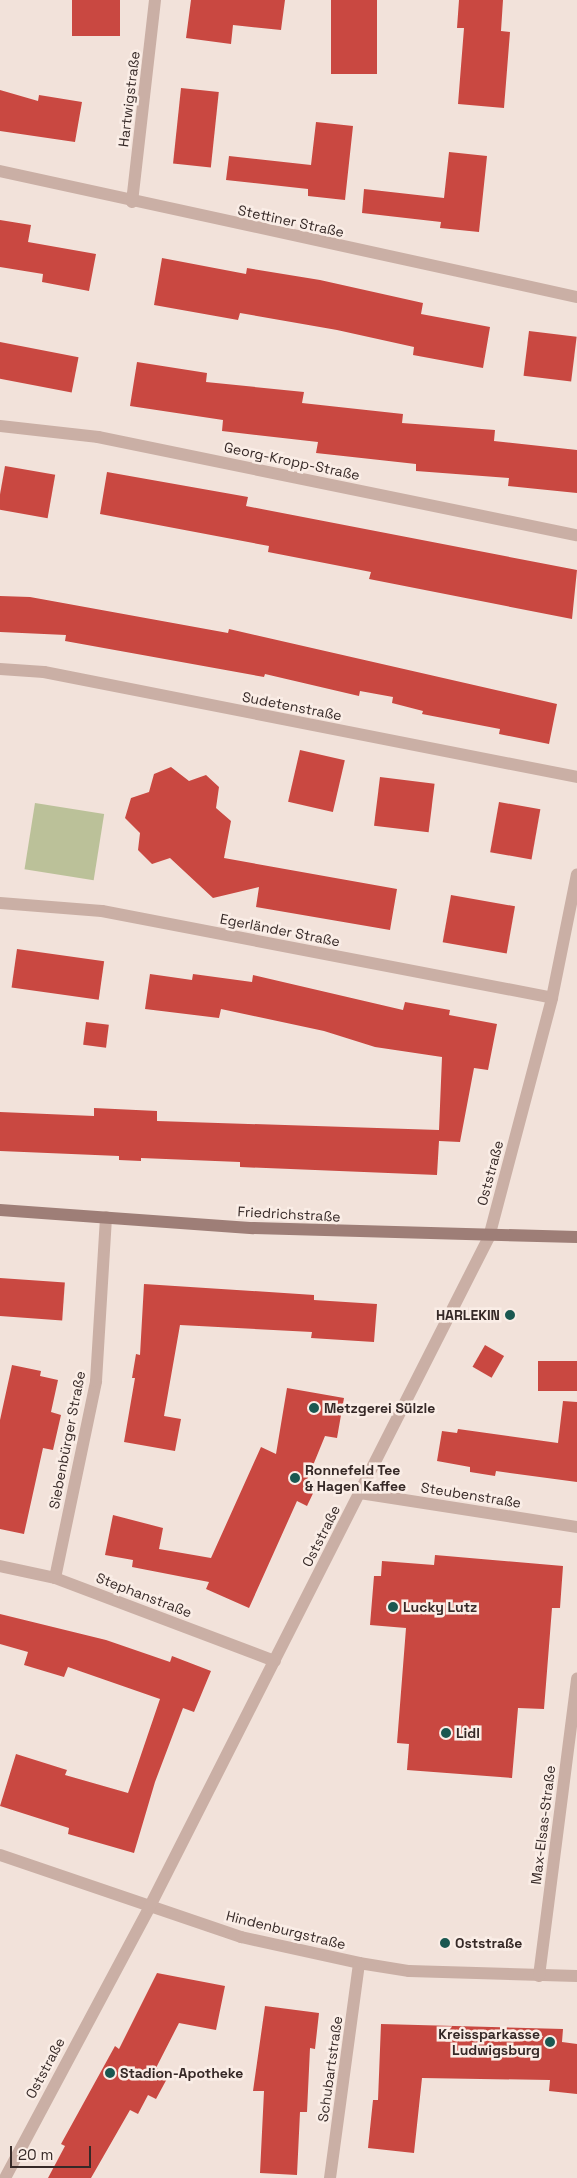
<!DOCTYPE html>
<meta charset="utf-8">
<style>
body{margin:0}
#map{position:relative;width:577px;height:2178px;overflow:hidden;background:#f2e2da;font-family:"Space Grotesk",sans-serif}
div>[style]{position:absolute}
.green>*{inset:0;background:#bbc199;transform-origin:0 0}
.building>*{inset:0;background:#c94841;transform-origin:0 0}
.minor>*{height:12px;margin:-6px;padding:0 6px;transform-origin:6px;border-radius:6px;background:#caafa5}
.secondary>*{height:12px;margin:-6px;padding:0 6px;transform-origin:6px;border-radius:6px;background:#9e7e77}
.dots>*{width:14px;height:14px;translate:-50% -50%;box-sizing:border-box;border:2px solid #faede6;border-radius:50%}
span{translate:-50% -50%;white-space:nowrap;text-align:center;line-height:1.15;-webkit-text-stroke:5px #faede6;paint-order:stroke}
.street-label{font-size:14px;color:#362927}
.poi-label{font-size:14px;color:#362927;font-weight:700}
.right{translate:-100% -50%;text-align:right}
.left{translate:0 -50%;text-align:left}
.scale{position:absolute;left:10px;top:2146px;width:81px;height:22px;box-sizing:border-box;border:2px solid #362927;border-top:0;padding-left:6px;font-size:15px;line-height:18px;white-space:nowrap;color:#362927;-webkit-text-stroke:4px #faede6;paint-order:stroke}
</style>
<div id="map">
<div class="green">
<div style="left:35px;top:803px;width:70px;height:67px;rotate:9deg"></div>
</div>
<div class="building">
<div style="left:72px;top:0;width:48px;height:36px"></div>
<div style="clip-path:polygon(191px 0,285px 0,281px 30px,233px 25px,231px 44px,186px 38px)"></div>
<div style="left:331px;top:0;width:46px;height:74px"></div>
<div style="clip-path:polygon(459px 0,503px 0,501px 31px,510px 32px,504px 108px,458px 104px,464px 28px,457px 28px)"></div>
<div style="left:181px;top:88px;width:38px;height:76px;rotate:6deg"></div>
<div style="clip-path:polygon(0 90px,38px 101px,39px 95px,82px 102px,75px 142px,0 131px)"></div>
<div style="clip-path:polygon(316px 122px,353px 126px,345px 200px,308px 196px,308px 189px,226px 180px,229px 156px,311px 165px)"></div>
<div style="clip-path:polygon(449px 152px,487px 156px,479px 232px,440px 228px,441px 222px,362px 213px,364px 189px,444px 198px)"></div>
<div style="clip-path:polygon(0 220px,31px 225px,28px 242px,96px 254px,89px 291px,42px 282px,43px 274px,0 267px)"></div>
<div style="clip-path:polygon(162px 258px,246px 274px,247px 268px,320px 280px,423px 303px,421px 314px,490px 327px,483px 368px,413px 355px,414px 347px,337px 330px,240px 313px,238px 320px,154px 305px)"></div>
<div style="left:529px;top:331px;width:48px;height:45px;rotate:7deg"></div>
<div style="left:0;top:342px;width:80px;height:36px;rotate:11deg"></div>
<div style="clip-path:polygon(137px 362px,207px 373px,206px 382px,304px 392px,302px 403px,403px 414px,402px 423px,495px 430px,494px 441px,577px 450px,577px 493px,508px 486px,509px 478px,416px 471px,416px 464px,316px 453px,318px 442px,222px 431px,223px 420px,130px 406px)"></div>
<div style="left:5px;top:466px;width:51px;height:44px;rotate:10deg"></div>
<div style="clip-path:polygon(107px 472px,248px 497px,246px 506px,577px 570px,572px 619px,369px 579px,371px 572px,268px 552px,269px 546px,100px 514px)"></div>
<div style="clip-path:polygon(0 596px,30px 597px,228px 633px,229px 629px,557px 704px,549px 744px,499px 734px,500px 729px,422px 714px,423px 711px,392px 703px,393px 697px,360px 691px,359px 696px,265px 674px,264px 677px,65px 641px,66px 635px,0 632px)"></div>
<div style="left:300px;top:750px;width:46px;height:53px;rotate:13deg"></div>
<div style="clip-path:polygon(171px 767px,189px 781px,206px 775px,219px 787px,216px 808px,231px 821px,224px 858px,397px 889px,390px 930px,256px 907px,259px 887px,213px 898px,170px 858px,152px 864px,138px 850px,140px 833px,125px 818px,131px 798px,149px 792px,154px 774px)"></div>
<div style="left:380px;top:777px;width:55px;height:49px;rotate:7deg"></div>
<div style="left:499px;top:802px;width:42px;height:51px;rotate:10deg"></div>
<div style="left:451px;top:895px;width:65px;height:48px;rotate:10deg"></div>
<div style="left:17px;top:949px;width:88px;height:39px;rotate:8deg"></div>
<div style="clip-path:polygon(150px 974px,192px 980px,193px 974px,252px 982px,253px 975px,403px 1010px,405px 1002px,450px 1010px,449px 1015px,497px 1024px,488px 1070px,474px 1068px,460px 1142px,439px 1141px,437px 1175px,240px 1167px,240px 1162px,141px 1158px,141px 1161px,119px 1160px,119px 1156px,0 1151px,0 1112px,94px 1116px,94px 1108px,157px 1111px,157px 1121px,439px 1130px,442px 1057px,375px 1047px,324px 1031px,221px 1009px,219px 1018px,145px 1009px)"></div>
<div style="left:86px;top:1022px;width:23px;height:23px;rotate:7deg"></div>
<div style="left:0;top:1278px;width:65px;height:38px;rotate:4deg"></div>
<div style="clip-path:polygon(144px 1284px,314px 1295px,314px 1300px,377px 1304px,374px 1342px,311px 1338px,312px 1332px,180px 1325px,164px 1416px,181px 1419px,175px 1451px,124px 1442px,135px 1378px,132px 1378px,136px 1354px,140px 1355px)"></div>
<div style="left:485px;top:1345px;width:22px;height:25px;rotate:30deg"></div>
<div style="left:577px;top:1361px;width:30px;height:39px;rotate:90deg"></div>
<div style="clip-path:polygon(12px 1365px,41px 1371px,40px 1376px,58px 1380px,51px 1412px,61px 1415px,53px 1450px,43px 1448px,24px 1534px,0 1529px,0 1420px)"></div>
<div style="clip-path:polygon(287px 1388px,344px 1398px,337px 1438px,325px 1436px,307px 1480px,317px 1485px,307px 1506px,297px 1501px,249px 1608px,206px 1589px,209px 1582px,132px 1567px,133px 1560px,105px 1555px,113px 1515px,163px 1528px,159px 1549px,211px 1558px,261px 1447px,276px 1454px)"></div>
<div style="clip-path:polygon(563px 1401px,577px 1402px,577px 1482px,496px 1471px,495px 1476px,470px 1472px,470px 1467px,437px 1461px,442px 1431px,457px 1433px,458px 1429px,558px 1443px)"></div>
<div style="clip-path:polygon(435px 1555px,563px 1566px,560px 1608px,552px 1608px,544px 1709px,518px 1708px,512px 1778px,407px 1770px,409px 1744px,397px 1743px,406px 1628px,370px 1625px,374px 1576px,381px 1576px,382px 1561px,434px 1565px)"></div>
<div style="clip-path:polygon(0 1614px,106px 1640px,170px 1662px,172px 1656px,211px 1671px,194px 1712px,183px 1708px,155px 1782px,134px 1853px,68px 1834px,69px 1828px,0 1806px,16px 1754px,67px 1770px,65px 1775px,128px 1793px,160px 1699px,68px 1667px,64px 1677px,24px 1665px,28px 1652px,0 1644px)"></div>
<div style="clip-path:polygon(157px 1973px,225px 1986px,216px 2030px,179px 2023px,156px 2068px,169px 2075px,156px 2099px,148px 2095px,138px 2114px,130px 2110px,91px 2178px,48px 2178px,65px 2146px,61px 2144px,115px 2046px,119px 2049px)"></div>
<div style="clip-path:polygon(265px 2006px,319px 2013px,315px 2049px,310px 2048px,307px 2112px,300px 2112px,297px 2175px,260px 2173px,264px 2091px,253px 2091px)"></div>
<div style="clip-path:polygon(381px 2024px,563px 2029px,562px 2042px,577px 2044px,577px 2094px,549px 2091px,550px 2080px,422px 2078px,414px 2153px,368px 2148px,373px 2100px,378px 2100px)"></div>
</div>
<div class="minor">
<div style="left:0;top:171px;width:591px;rotate:12.32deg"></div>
<div style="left:132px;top:202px;width:203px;rotate:-83.5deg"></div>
<div style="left:0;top:426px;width:99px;rotate:6.4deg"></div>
<div style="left:98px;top:437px;width:489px;rotate:11.6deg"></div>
<div style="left:0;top:669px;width:44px;rotate:3.9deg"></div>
<div style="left:44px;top:672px;width:543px;rotate:11.14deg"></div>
<div style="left:0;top:903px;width:102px;rotate:4.5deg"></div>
<div style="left:102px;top:911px;width:458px;rotate:10.9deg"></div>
<div style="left:360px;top:1493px;width:220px;rotate:8.9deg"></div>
<div style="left:0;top:1566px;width:56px;rotate:12.3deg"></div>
<div style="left:55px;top:1578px;width:235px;rotate:20.7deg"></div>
<div style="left:55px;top:1578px;width:201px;rotate:-78.2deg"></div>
<div style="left:96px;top:1381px;width:164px;rotate:-86.5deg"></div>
<div style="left:0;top:1855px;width:255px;rotate:18.8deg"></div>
<div style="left:241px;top:1937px;width:121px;rotate:12.4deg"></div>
<div style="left:359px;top:1963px;width:51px;rotate:9.1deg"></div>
<div style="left:409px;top:1971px;width:168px;rotate:1.7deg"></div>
<div style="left:539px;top:1976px;width:300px;rotate:-82.7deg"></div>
<div style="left:5px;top:2178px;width:306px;rotate:-61.9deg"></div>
<div style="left:149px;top:1908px;width:752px;rotate:-63.13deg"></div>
<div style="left:489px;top:1237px;width:247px;rotate:-75.2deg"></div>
<div style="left:552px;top:998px;width:126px;rotate:-78.6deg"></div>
<div style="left:330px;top:2178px;width:217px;rotate:-82.3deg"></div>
</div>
<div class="secondary">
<div style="left:0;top:1210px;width:254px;rotate:4.1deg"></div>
<div style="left:253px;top:1228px;width:324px;rotate:1.6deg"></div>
</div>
<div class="dots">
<div style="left:510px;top:1315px;background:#1b5851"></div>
<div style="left:314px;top:1408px;background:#1b5851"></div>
<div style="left:295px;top:1478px;background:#1b5851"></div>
<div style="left:393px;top:1607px;background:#1b5851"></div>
<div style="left:446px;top:1733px;background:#1b5851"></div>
<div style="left:445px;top:1943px;background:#1b5851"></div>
<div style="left:550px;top:2042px;background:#1b5851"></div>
<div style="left:110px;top:2073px;background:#1b5851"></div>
</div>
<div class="street-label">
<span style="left:129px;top:99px;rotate:-83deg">Hartwigstraße</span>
<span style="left:291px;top:221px;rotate:12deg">Stettiner Straße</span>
<span style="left:292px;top:461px;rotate:12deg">Georg-Kropp-Straße</span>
<span style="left:292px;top:706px;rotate:11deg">Sudetenstraße</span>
<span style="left:280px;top:930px;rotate:11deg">Egerländer Straße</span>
<span style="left:490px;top:1173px;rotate:-75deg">Oststraße</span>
<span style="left:289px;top:1214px;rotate:3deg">Friedrichstraße</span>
<span style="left:67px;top:1440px;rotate:-79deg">Siebenbürger Straße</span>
<span style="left:471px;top:1495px;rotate:9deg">Steubenstraße</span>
<span style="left:321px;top:1536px;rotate:-63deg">Oststraße</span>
<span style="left:144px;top:1595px;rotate:21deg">Stephanstraße</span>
<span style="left:543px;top:1825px;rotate:-83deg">Max-Elsas-Straße</span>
<span style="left:286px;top:1930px;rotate:14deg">Hindenburgstraße</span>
<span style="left:45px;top:2068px;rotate:-62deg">Oststraße</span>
<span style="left:330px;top:2069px;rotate:-82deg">Schubartstraße</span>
</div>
<div class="poi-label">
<span class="right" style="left:500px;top:1315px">HARLEKIN</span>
<span class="left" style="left:324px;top:1408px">Metzgerei Sülzle</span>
<span class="left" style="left:305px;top:1478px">Ronnefeld Tee<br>&amp; Hagen Kaffee</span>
<span class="left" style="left:403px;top:1607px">Lucky Lutz</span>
<span class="left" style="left:456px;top:1733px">Lidl</span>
<span class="left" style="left:455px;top:1943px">Oststraße</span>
<span class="right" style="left:540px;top:2042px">Kreissparkasse<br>Ludwigsburg</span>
<span class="left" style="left:120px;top:2073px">Stadion-Apotheke</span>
</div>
<div class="scale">20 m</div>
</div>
